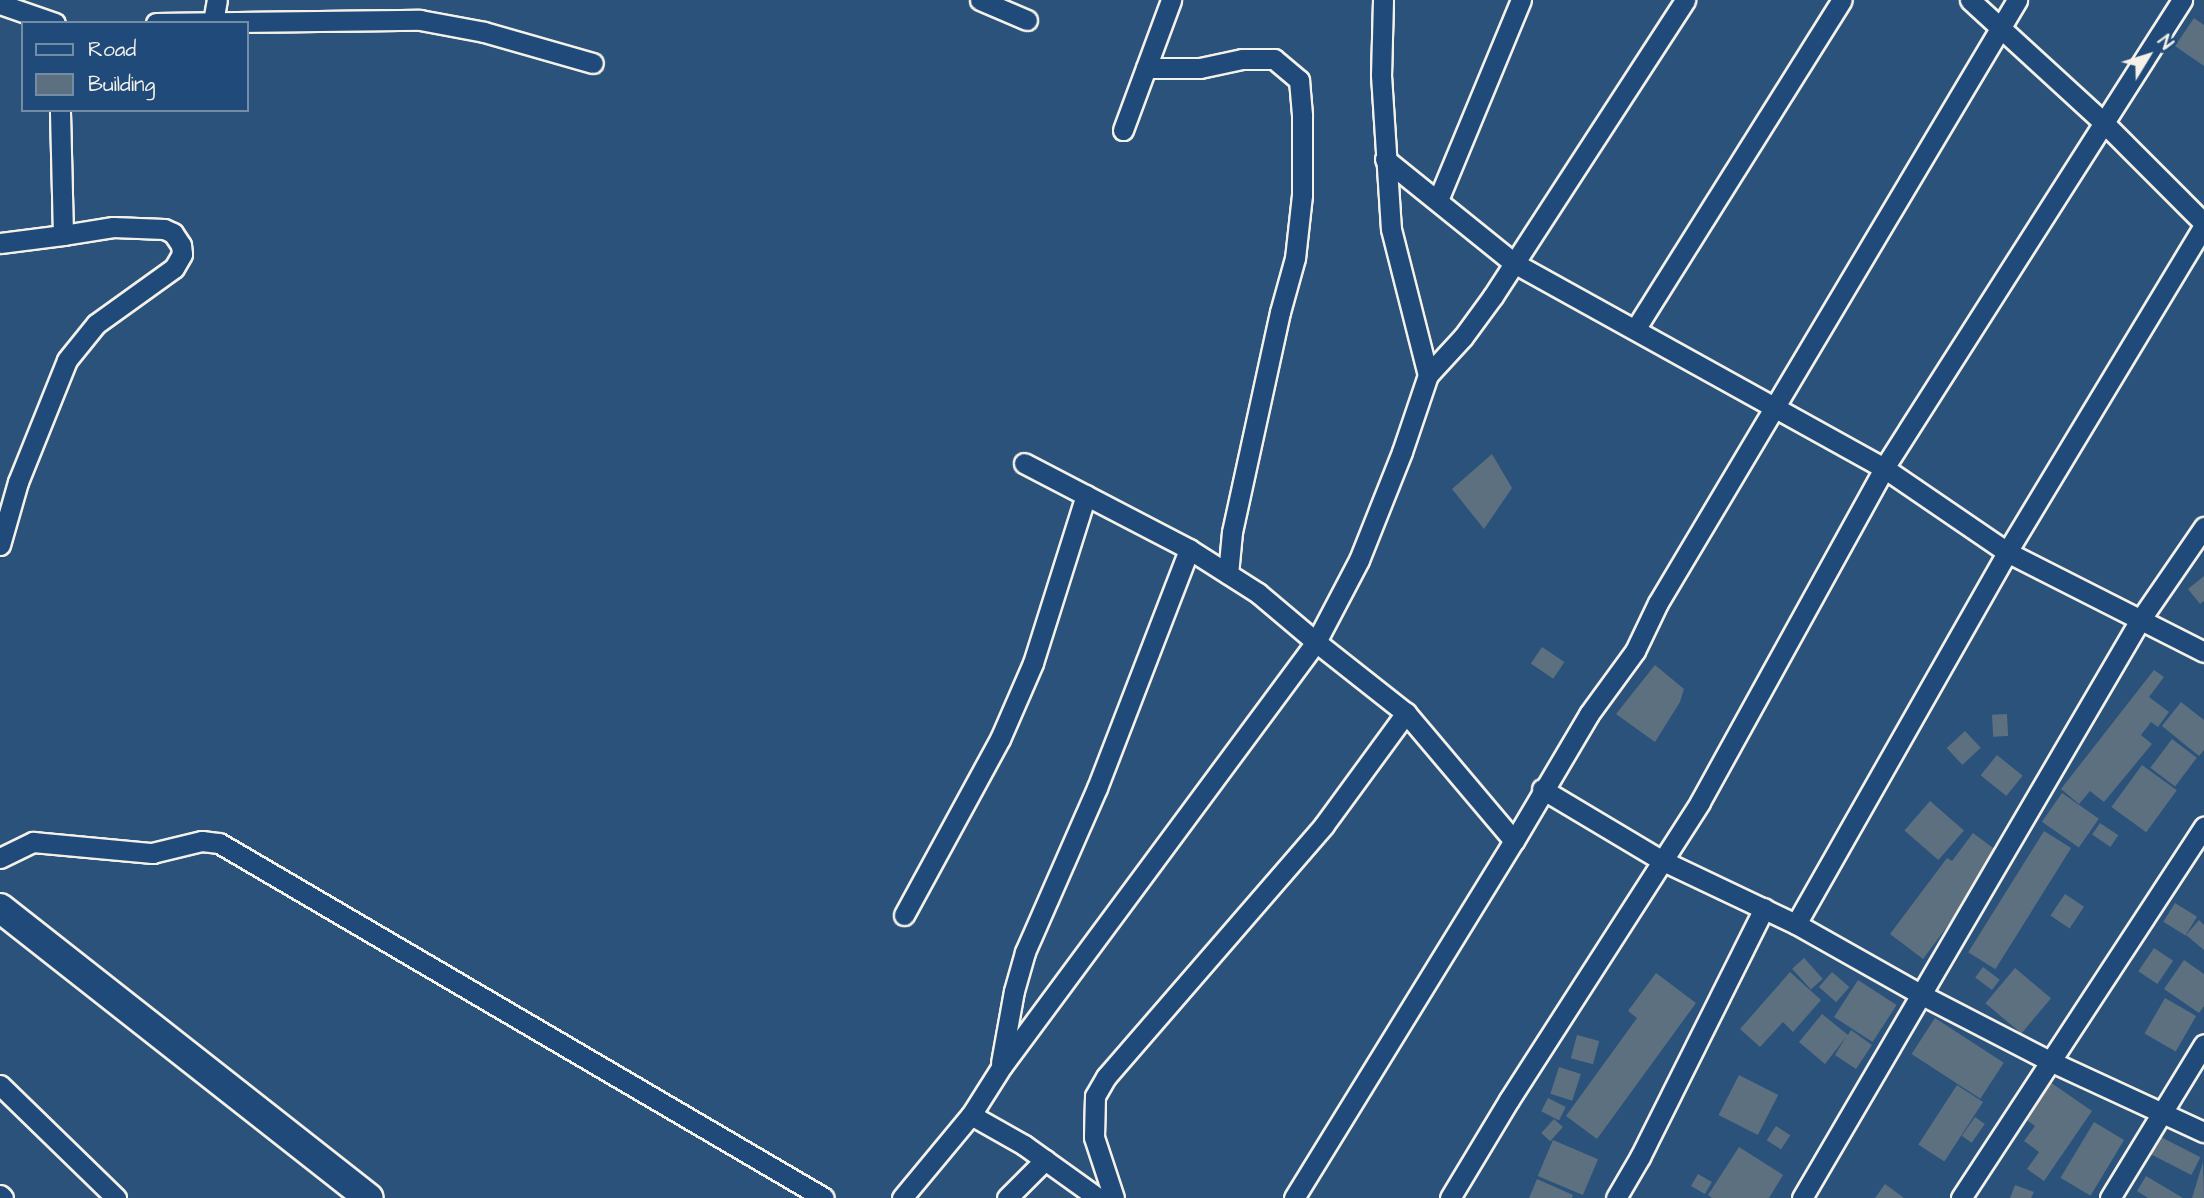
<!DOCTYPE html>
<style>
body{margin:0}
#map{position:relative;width:2204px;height:1198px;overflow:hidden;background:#2b527b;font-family:"Architects Daughter",sans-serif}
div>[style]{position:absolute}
.building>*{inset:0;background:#5d707f;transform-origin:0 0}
.roads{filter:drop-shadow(2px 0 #f4f1e8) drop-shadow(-2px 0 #f4f1e8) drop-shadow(0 2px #f4f1e8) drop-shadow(0 -2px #f4f1e8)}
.street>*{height:19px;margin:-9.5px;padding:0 9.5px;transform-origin:9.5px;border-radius:9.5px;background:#1f4a7a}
.secondary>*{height:28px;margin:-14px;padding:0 14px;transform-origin:14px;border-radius:14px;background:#1f4a7a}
span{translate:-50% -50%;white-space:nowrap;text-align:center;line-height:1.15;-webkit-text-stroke:7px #1f4a7a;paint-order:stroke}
.legend{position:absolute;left:21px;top:21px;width:228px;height:91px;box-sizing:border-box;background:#1f4a7a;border:2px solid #748da6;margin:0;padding:9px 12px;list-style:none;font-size:21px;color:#f4f1e8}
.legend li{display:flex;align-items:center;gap:14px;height:35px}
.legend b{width:35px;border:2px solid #748da6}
.north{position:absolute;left:2113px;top:21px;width:70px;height:70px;-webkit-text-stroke:5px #1f4a7a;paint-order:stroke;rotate:52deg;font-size:19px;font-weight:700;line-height:28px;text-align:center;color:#f4f1e8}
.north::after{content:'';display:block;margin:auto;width:24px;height:32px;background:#f4f1e8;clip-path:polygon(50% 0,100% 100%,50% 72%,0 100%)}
</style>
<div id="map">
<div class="building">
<div style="clip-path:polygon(2194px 18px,2204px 25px,2204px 66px,2175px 46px)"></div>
<div style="clip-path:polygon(1492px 454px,1512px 488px,1484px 529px,1452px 489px)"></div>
<div style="clip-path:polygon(2204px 576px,2204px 601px,2200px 604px,2188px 589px)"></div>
<div style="left:1542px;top:647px;width:27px;height:20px;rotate:34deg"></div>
<div style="clip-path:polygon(1655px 665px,1684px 689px,1680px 702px,1655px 742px,1616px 714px)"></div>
<div style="clip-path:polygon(2154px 670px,2164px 677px,2149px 697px,2169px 712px,2158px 727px,2151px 722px,2141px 735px,2152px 744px,2104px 802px,2090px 791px,2079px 804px,2061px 789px)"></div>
<div style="clip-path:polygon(2181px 702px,2204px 720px,2204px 750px,2199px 756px,2162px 726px)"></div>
<div style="left:2007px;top:714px;width:22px;height:15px;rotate:87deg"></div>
<div style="left:1965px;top:731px;width:23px;height:25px;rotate:47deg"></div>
<div style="left:2172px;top:739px;width:31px;height:36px;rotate:37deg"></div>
<div style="left:1997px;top:755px;width:33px;height:26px;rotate:39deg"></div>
<div style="left:2142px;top:765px;width:43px;height:52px;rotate:36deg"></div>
<div style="left:2062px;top:793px;width:45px;height:35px;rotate:35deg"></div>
<div style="left:1930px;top:801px;width:45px;height:39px;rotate:41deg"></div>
<div style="left:2100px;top:823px;width:22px;height:14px;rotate:34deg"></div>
<div style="left:2044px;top:831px;width:32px;height:143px;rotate:32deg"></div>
<div style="clip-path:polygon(1973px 833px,2001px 854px,1923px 959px,1890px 934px,1947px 858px,1952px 861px)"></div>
<div style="left:2065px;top:894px;width:23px;height:26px;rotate:34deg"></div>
<div style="left:2175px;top:903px;width:26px;height:22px;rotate:32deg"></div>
<div style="clip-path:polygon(2199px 920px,2204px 925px,2204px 950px,2186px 935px)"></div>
<div style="left:2154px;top:948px;width:23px;height:28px;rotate:34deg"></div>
<div style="left:1804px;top:958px;width:28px;height:16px;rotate:48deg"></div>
<div style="clip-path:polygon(2184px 960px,2204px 974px,2204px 1006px,2199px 1013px,2164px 989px)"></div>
<div style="left:1983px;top:967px;width:21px;height:13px;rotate:37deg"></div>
<div style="left:2015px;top:968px;width:47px;height:46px;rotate:40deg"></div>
<div style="clip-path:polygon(1790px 972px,1821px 1000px,1793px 1032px,1783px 1022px,1760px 1047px,1740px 1029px)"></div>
<div style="left:1832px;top:972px;width:23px;height:20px;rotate:41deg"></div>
<div style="clip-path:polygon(1656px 973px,1696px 1003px,1597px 1139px,1566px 1116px,1637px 1018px,1628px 1011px)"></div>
<div style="left:1858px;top:980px;width:46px;height:44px;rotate:33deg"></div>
<div style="left:2165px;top:998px;width:36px;height:41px;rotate:30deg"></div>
<div style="clip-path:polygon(1822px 1014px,1848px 1035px,1851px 1030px,1872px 1045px,1856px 1069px,1835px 1055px,1846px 1037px,1825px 1064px,1799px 1042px)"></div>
<div style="left:1935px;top:1018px;width:82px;height:43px;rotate:33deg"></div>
<div style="left:1577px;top:1035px;width:23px;height:24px;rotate:15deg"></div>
<div style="left:1559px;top:1067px;width:23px;height:28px;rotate:18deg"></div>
<div style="left:1739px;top:1075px;width:44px;height:45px;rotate:27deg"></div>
<div style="clip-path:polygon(2050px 1082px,2092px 1111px,2044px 1181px,2027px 1169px,2039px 1152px,2024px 1141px,2035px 1126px,2025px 1119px)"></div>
<div style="left:1957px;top:1085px;width:31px;height:71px;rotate:33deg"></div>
<div style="left:1548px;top:1098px;width:20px;height:15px;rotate:27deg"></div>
<div style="left:1975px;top:1117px;width:12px;height:23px;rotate:35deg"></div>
<div style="left:1554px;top:1119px;width:12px;height:19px;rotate:42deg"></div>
<div style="left:2094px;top:1122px;width:35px;height:65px;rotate:31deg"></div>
<div style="left:1776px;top:1126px;width:17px;height:17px;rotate:33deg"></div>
<div style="left:2155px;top:1134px;width:51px;height:20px;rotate:27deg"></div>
<div style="left:1553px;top:1140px;width:49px;height:39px;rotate:23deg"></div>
<div style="clip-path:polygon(1739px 1147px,1783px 1175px,1769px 1198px,1712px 1198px,1708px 1195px)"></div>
<div style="clip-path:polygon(2203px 1162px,2204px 1198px,2192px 1198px)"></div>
<div style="left:1698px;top:1174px;width:16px;height:14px;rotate:30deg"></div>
<div style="clip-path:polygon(2146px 1176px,2183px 1198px,2148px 1198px,2137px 1191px)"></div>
<div style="clip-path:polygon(1537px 1179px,1573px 1195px,1572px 1198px,1529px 1198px)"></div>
<div style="clip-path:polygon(1885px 1184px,1904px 1198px,1875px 1198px)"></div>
<div style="clip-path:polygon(2015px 1185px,2034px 1192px,2031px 1198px,2010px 1198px)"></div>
</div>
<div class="roads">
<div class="street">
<div style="left:980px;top:0;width:51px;rotate:23.1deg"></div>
<div style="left:1383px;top:0;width:75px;rotate:91.5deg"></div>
<div style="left:1381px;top:75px;width:154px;rotate:86.3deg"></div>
<div style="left:1391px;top:229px;width:151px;rotate:75.8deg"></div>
<div style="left:1428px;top:375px;width:81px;rotate:108.7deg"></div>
<div style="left:1402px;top:452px;width:116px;rotate:111.7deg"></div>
<div style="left:1359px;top:560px;width:93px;rotate:117.7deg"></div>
<div style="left:1316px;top:642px;width:115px;rotate:38.3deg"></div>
<div style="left:1406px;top:713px;width:167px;rotate:49.8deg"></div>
<div style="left:1970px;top:0;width:182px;rotate:42.5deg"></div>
<div style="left:2104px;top:123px;width:141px;rotate:45deg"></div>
<div style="left:0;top:4px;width:58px;rotate:19.1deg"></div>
<div style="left:213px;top:22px;width:22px;rotate:-80deg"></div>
<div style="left:156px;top:23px;width:264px;rotate:-0.7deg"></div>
<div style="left:420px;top:20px;width:65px;rotate:10.6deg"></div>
<div style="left:484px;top:32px;width:113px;rotate:15.9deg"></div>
<div style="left:1146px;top:68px;width:54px"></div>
<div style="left:1200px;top:68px;width:43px;rotate:-12.1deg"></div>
<div style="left:1242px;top:59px;width:32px"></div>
<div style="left:1274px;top:59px;width:33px;rotate:40deg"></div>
<div style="left:1299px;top:80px;width:36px;rotate:85deg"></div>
<div style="left:1302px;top:116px;width:79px;rotate:90deg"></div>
<div style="left:1302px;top:195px;width:63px;rotate:96.3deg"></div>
<div style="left:1295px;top:258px;width:56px;rotate:105.5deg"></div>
<div style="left:1280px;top:312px;width:225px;rotate:102.3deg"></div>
<div style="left:1232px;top:532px;width:42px;rotate:95.4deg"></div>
<div style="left:1123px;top:130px;width:139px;rotate:-69.7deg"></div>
<div style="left:1385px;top:159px;width:166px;rotate:38.9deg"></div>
<div style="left:1514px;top:263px;width:423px;rotate:29deg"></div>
<div style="left:1884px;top:468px;width:149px;rotate:34.3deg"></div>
<div style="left:2007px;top:552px;width:221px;rotate:26.9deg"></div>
<div style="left:1438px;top:200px;width:217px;rotate:-67.5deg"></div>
<div style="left:0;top:243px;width:64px;rotate:-7.2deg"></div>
<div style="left:1636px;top:328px;width:387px;rotate:-57.9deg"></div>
<div style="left:1428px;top:375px;width:52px;rotate:-47.4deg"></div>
<div style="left:1463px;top:337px;width:51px;rotate:-53.8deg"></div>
<div style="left:1493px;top:296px;width:353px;rotate:-57deg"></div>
<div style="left:0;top:545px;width:66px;rotate:-74.1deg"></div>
<div style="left:18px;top:482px;width:131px;rotate:-68.1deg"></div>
<div style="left:67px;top:360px;width:46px;rotate:-51.1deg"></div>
<div style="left:96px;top:324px;width:96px;rotate:-35.7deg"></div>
<div style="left:174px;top:268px;width:16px;rotate:-60deg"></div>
<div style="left:182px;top:254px;width:9px;rotate:-96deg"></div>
<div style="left:181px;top:245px;width:14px;rotate:-124deg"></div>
<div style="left:173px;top:233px;width:10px;rotate:-156deg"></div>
<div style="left:164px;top:229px;width:51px;rotate:-177.8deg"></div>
<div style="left:113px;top:227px;width:51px;rotate:170.9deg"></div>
<div style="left:63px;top:235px;width:125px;rotate:-91.4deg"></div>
<div style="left:1542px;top:789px;width:139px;rotate:30.8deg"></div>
<div style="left:1661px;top:860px;width:149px;rotate:25.4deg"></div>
<div style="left:1796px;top:924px;width:142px;rotate:29.4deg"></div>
<div style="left:1920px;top:994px;width:146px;rotate:27.3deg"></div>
<div style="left:2050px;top:1061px;width:170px;rotate:24.8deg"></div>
<div style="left:0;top:858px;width:37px;rotate:-26deg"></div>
<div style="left:33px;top:842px;width:120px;rotate:5.3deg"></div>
<div style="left:152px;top:853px;width:51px;rotate:-13.5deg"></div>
<div style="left:202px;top:841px;width:17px;rotate:7deg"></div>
<div style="left:219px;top:843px;width:701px;rotate:30.4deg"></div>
<div style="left:904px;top:915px;width:200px;rotate:-61.4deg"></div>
<div style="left:1000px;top:739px;width:83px;rotate:-66.5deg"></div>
<div style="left:1033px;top:663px;width:176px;rotate:-72.5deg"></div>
<div style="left:1796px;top:924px;width:428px;rotate:-60.4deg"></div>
<div style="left:2007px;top:552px;width:381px;rotate:-58.9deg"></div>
<div style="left:1001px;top:1063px;width:73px;rotate:-79.8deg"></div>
<div style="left:1014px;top:991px;width:41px;rotate:-74.2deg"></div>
<div style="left:1025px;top:952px;width:179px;rotate:-66.3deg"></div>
<div style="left:1097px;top:788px;width:256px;rotate:-68.9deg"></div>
<div style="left:0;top:1085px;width:162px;rotate:44.2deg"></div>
<div style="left:971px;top:1115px;width:61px;rotate:29.5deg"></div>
<div style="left:1024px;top:1145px;width:91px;rotate:35.6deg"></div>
<div style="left:0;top:1195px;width:4px;rotate:45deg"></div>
<div style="left:902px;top:1198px;width:108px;rotate:-50.3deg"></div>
<div style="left:971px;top:1115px;width:58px;rotate:-57.7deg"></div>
<div style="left:1002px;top:1066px;width:528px;rotate:-53.48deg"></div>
<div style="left:1316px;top:642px;width:76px;rotate:-139.8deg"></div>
<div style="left:1258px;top:593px;width:82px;rotate:-147.5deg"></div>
<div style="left:1189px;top:549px;width:186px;rotate:-152.5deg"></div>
<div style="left:1007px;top:1198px;width:54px;rotate:-45deg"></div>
<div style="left:1114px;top:1198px;width:64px;rotate:-108.2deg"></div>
<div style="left:1094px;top:1137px;width:41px;rotate:-88.6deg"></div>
<div style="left:1095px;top:1096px;width:22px;rotate:-60deg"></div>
<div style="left:1106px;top:1077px;width:333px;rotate:-49.1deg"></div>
<div style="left:1324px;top:825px;width:139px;rotate:-53.8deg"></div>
<div style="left:1294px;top:1198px;width:419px;rotate:-58.4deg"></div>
<div style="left:1514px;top:841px;width:147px;rotate:-59.4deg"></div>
<div style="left:1589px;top:714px;width:78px;rotate:-53.9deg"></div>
<div style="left:1635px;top:651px;width:53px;rotate:-64.4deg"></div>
<div style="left:1658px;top:603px;width:702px;rotate:-59.23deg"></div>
<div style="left:1450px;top:1198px;width:114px;rotate:-59deg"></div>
<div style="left:1509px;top:1100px;width:354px;rotate:-57.3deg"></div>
<div style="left:1700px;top:802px;width:381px;rotate:-61.1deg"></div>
<div style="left:1884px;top:468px;width:555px;rotate:-57.51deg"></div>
<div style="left:1616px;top:1198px;width:48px;rotate:-59.7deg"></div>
<div style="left:1640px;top:1157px;width:278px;rotate:-63.5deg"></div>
<div style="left:1802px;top:1198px;width:670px;rotate:-59.68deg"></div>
<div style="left:2140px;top:620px;width:113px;rotate:-55.5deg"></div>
<div style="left:1961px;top:1198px;width:444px;rotate:-56.8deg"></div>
<div style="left:2110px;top:1198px;width:180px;rotate:-58.6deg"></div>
</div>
<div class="secondary">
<div style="left:0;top:908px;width:469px;rotate:38.2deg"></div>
</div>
</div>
<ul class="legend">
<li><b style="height:9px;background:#1f4a7a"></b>Road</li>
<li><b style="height:19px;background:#5d707f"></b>Building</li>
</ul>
<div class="north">N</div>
</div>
